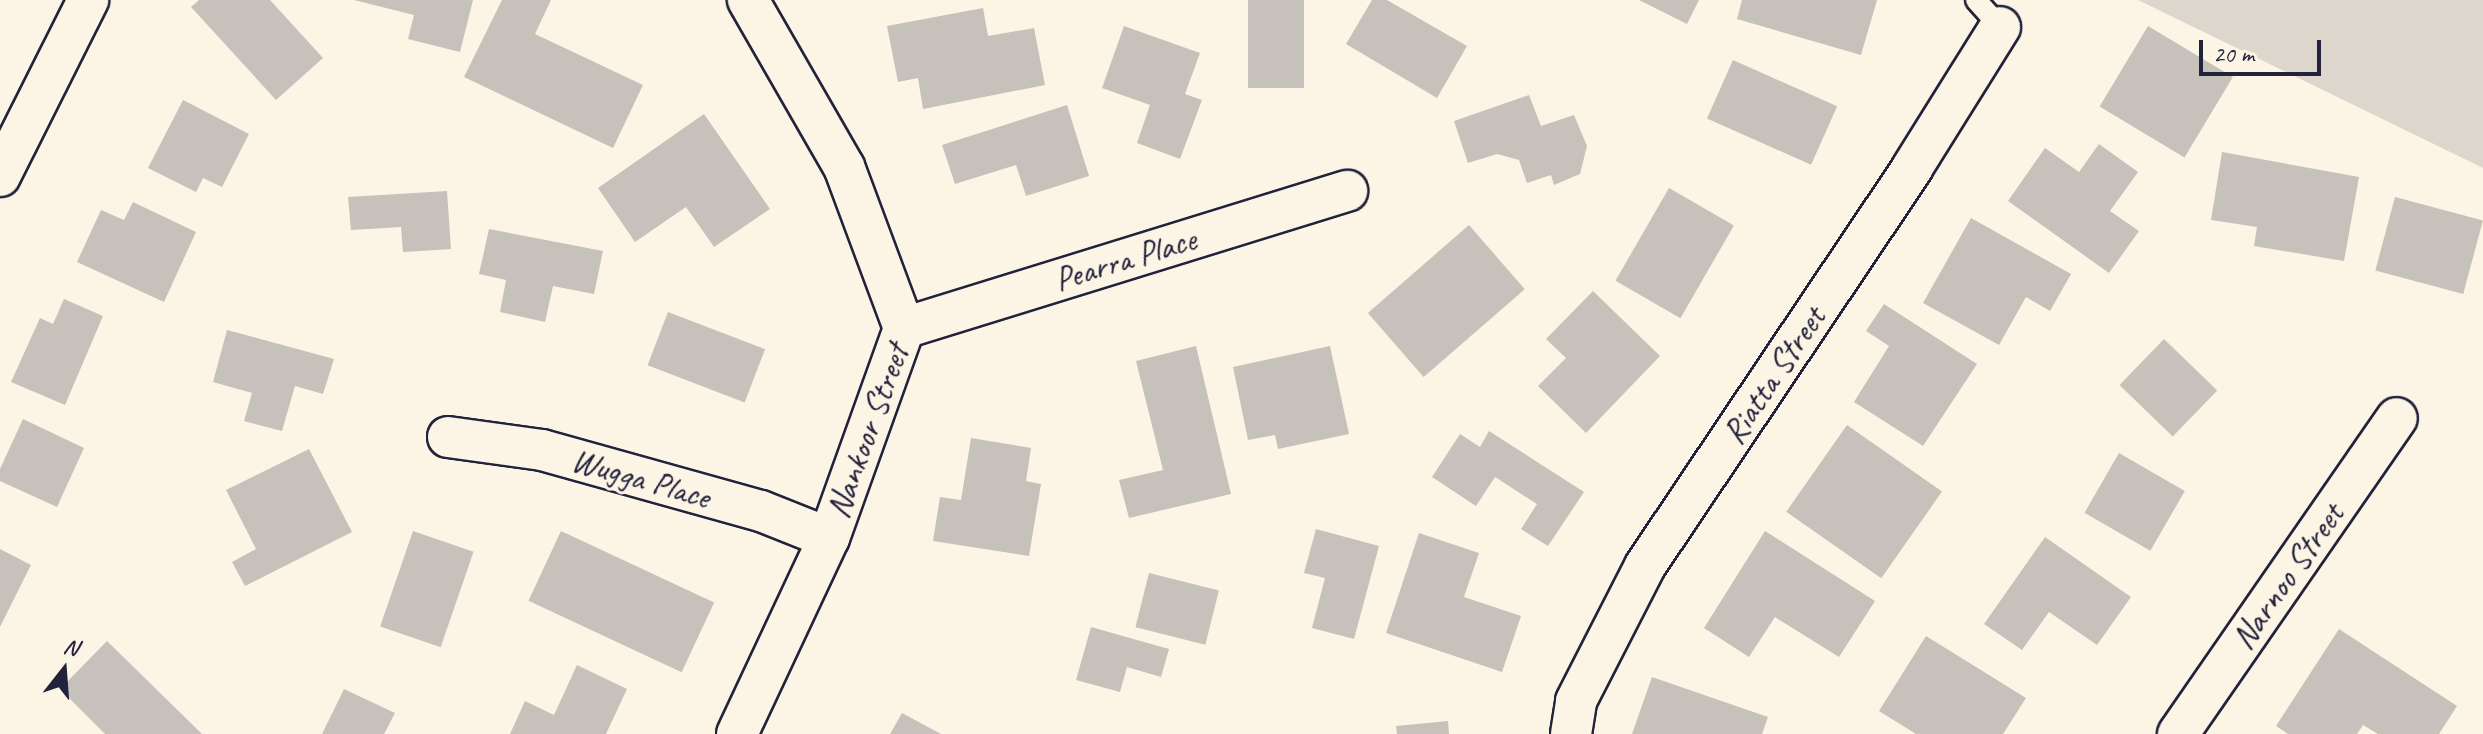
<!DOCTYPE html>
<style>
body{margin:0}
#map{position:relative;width:2483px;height:734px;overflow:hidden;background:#fcf5e5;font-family:Caveat,sans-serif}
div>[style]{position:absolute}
.green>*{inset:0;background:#dcd6cc}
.building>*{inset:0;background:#c6c1bb;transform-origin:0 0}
.roads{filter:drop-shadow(2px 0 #22223b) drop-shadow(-2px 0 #22223b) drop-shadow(0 2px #22223b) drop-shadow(0 -2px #22223b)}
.service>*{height:20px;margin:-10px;padding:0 10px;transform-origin:10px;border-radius:10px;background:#fcf5e5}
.minor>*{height:40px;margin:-20px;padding:0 20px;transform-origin:20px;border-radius:20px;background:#fcf5e5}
span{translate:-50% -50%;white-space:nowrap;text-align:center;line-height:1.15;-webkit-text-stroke:6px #fcf5e5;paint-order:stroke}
.street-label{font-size:34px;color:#22223b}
.north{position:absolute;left:24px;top:630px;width:80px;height:80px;-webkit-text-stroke:6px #fcf5e5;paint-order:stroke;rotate:17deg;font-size:22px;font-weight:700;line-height:32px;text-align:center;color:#22223b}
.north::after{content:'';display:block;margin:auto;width:28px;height:36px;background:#22223b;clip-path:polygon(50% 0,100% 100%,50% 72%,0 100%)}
.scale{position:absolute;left:2199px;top:40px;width:122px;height:36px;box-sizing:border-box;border:4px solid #22223b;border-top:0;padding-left:10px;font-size:24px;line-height:28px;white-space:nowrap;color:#22223b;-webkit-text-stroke:6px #fcf5e5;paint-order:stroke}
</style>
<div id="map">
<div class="green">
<div style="clip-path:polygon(2138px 0,2483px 0,2483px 168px)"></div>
</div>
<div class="building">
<div style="clip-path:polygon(199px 0,270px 0,323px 58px,276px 100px,191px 7px)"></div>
<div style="clip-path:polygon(354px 0,473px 0,460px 52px,408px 39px,414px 15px)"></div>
<div style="clip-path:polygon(502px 0,551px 0,535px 34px,643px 85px,613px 148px,464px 77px)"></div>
<div style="left:1248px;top:0;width:56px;height:88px"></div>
<div style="clip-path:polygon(1372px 0,1387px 0,1467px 46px,1437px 98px,1346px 44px)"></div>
<div style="clip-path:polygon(1639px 0,1699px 0,1687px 24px)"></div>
<div style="clip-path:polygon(1742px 0,1877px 0,1861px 55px,1737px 19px)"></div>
<div style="clip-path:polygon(983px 8px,988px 36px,1034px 28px,1045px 85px,923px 109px,918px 78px,898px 82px,887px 26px)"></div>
<div style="clip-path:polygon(1124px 26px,1200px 53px,1185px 94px,1202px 100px,1180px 159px,1137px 143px,1150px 105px,1102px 88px)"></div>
<div style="left:2148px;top:26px;width:99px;height:94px;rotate:31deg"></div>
<div style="left:1733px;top:60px;width:114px;height:64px;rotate:24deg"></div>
<div style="clip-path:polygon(1529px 95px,1541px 126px,1574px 115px,1587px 146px,1580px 174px,1554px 185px,1551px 175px,1527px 183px,1519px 160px,1497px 154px,1468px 163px,1454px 121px)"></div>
<div style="clip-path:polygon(183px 100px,249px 134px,222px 187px,203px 178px,196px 192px,148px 168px)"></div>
<div style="clip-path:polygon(1067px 105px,1089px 176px,1026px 196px,1016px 165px,955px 184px,942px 145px)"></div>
<div style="clip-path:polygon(704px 114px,770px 209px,714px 247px,686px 207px,635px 242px,598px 188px)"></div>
<div style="clip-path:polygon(2099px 144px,2138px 172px,2110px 211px,2139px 231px,2109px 273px,2008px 201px,2045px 148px,2079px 172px)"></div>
<div style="clip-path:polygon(2222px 152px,2359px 177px,2344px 261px,2254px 246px,2257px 227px,2211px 220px)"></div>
<div style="left:1669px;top:188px;width:75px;height:107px;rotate:30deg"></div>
<div style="clip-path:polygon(447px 191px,451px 249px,403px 252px,401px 227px,351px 230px,348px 197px)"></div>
<div style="left:2395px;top:197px;width:91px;height:76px;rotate:15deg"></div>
<div style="clip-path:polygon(133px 202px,196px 232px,164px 302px,77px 262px,101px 210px,124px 220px)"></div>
<div style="clip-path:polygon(1971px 218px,2071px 274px,2050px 311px,2026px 297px,1999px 345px,1923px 303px)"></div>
<div style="left:1469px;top:225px;width:85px;height:134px;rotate:49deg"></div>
<div style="clip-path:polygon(489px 229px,603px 251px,594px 294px,553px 286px,545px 322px,500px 312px,506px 280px,479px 274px)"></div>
<div style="clip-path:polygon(1593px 291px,1660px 356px,1586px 433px,1538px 386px,1566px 358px,1546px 339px)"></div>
<div style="clip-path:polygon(64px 299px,103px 316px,65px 405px,11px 382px,40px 318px,53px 324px)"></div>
<div style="clip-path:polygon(1884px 304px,1977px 364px,1923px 446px,1854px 402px,1889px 346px,1866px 331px)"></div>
<div style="left:668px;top:312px;width:104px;height:57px;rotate:21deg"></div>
<div style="clip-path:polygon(227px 330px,334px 359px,323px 394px,295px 386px,282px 431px,244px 421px,252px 393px,213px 382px)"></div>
<div style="left:2164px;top:339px;width:74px;height:64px;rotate:44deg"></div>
<div style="clip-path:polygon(1196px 346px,1231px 494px,1129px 518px,1119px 480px,1163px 470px,1136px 361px)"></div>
<div style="clip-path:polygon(1330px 346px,1349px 434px,1278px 449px,1275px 435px,1248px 440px,1233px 367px)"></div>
<div style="clip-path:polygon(23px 419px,84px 448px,57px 507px,0 481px,0 469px)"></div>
<div style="left:1847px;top:425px;width:116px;height:106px;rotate:35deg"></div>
<div style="clip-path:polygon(1489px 431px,1584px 492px,1548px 546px,1521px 529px,1537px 504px,1495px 477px,1476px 506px,1432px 477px,1460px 434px,1480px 447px)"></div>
<div style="clip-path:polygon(971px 438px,1031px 448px,1026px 481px,1041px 484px,1029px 556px,933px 541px,940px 497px,961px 500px)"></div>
<div style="clip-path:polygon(309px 449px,352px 532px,245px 586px,232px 562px,256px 549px,226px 490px)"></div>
<div style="left:2119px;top:453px;width:76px;height:69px;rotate:30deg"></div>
<div style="clip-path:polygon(1316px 529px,1379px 546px,1354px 639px,1312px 628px,1325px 578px,1304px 573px)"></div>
<div style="left:413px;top:531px;width:64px;height:101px;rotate:19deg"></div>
<div style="left:561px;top:531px;width:169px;height:77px;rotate:25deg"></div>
<div style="clip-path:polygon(1765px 531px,1875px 601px,1839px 657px,1775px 617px,1749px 657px,1704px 628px)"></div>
<div style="clip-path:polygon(1419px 533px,1479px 553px,1464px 597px,1521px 616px,1502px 672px,1386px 633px)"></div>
<div style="clip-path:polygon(2045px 537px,2131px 597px,2097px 645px,2049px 612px,2022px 650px,1984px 624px)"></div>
<div style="clip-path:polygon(0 549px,31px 565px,0 627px)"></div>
<div style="left:1149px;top:573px;width:72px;height:56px;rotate:14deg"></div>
<div style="clip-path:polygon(1091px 627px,1169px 649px,1161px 677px,1127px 667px,1120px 692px,1076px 680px)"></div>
<div style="clip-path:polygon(2339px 629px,2457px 706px,2439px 734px,2378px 734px,2363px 725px,2357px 734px,2288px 734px,2276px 726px)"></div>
<div style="clip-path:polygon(1926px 636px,2026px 698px,2003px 734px,1916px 734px,1879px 711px)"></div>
<div style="clip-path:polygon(107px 641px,202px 734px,105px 734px,60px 689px)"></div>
<div style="clip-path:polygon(577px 665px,627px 689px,606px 734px,510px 734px,525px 701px,554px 715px)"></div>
<div style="clip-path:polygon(1652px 677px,1768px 717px,1762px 734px,1632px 734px)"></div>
<div style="clip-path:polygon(344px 689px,395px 713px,384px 734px,322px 734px)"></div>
<div style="clip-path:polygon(902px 713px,941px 734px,890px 734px)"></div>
<div style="clip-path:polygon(1448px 721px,1449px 734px,1397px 734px,1396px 726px)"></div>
</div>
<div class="roads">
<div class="service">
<div style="left:1976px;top:0;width:36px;rotate:48deg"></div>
</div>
<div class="minor">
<div style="left:0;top:176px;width:197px;rotate:-63.4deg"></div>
<div style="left:904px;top:328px;width:464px;rotate:-17.2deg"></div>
<div style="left:448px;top:437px;width:95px;rotate:7.9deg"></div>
<div style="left:542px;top:450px;width:227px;rotate:15.6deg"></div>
<div style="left:761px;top:511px;width:73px;rotate:21.7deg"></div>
<div style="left:737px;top:734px;width:217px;rotate:-64.9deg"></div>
<div style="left:829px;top:538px;width:223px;rotate:-70.3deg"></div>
<div style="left:904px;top:328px;width:172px;rotate:-110.4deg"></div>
<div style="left:844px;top:167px;width:193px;rotate:-119.9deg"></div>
<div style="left:1571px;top:734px;width:33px;rotate:-81deg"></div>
<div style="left:1576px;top:701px;width:152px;rotate:-62.9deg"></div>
<div style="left:1645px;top:566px;width:479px;rotate:-56.1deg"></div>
<div style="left:1912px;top:168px;width:166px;rotate:-58deg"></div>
<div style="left:2178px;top:734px;width:384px;rotate:-55.3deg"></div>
</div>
</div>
<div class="street-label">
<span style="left:1125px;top:259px;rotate:-17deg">Pearra Place</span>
<span style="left:1773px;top:375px;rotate:-56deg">Riatta Street</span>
<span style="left:867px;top:431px;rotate:-70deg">Nankoor Street</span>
<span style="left:641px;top:478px;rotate:16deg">Wugga Place</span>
<span style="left:2287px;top:576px;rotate:-55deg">Narnoo Street</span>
</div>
<div class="north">N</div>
<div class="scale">20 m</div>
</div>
